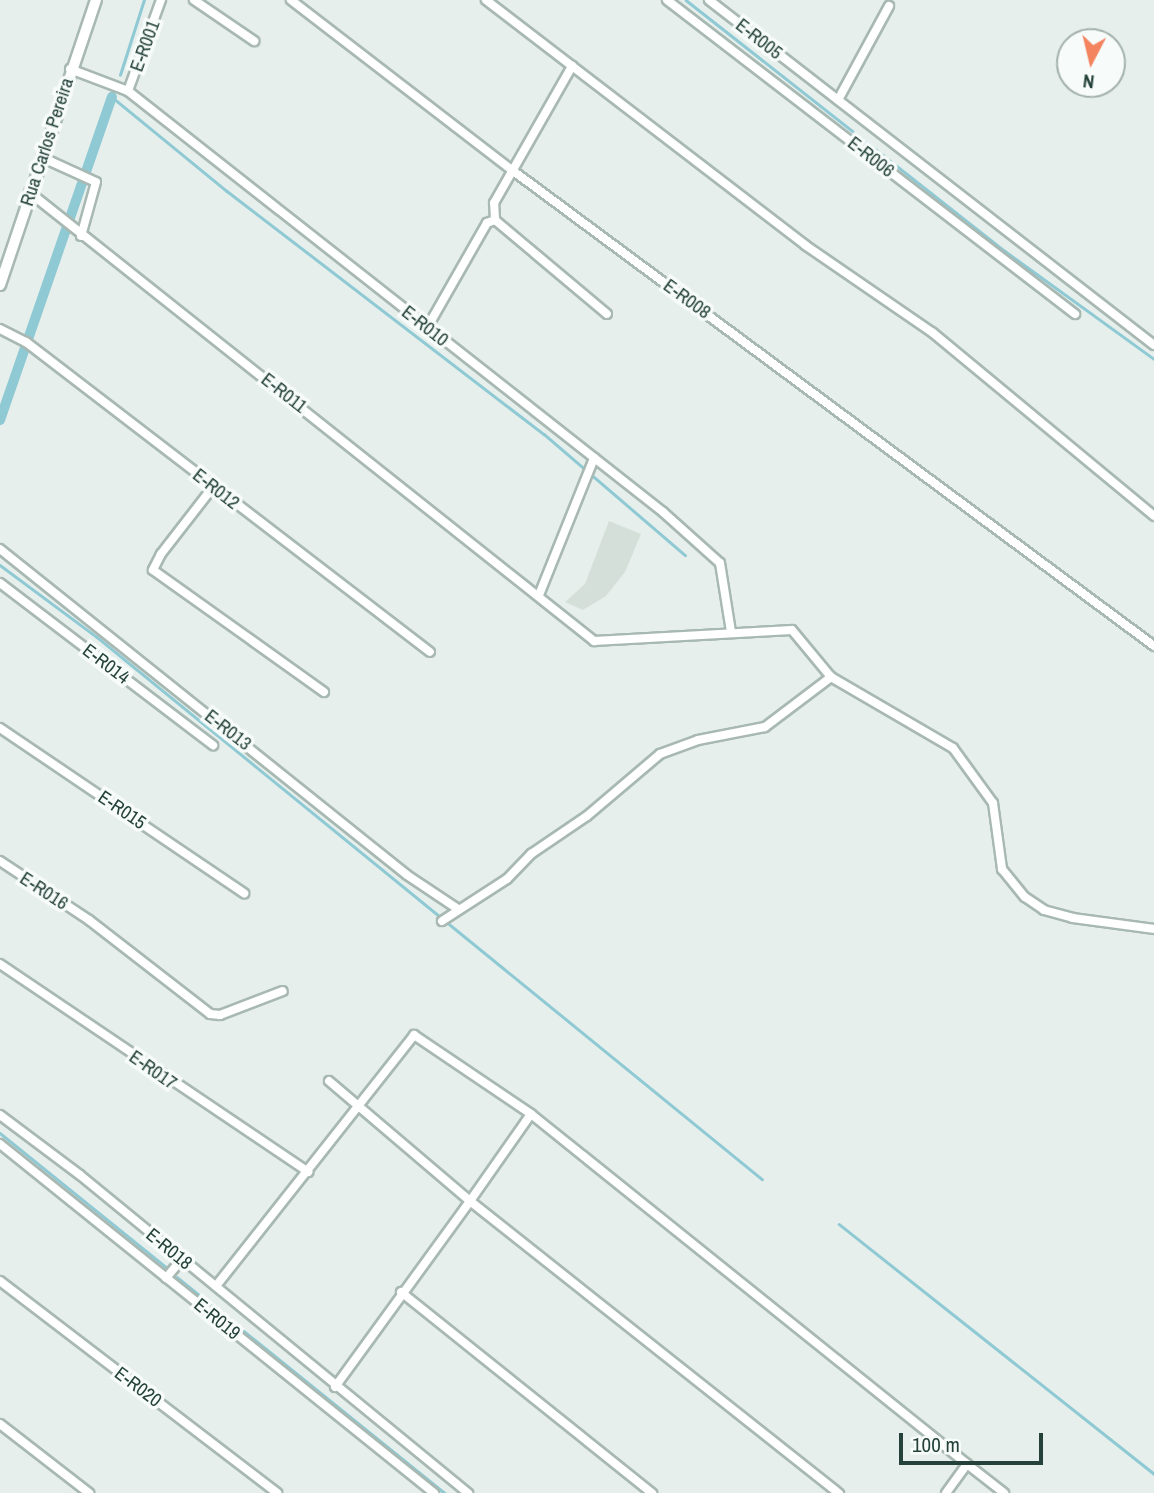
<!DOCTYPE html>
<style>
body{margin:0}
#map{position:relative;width:1154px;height:1493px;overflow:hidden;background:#e6efeb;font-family:"Archivo Narrow",sans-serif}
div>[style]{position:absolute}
.built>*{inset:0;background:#d4dfda}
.stream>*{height:2.5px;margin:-1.25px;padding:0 1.25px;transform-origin:1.25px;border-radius:1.25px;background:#8ec9d4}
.canal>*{height:10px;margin:-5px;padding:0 5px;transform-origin:5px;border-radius:5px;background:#8ec9d4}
.roads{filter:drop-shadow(2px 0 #a8b8b2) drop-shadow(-2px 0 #a8b8b2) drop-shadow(0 2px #a8b8b2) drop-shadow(0 -2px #a8b8b2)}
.street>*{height:8px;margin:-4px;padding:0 4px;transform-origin:4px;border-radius:4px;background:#fff}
.secondary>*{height:10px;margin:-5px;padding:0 5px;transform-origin:5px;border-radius:5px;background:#fff}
span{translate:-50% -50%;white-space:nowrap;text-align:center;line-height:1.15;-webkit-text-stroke:7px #f7fbf9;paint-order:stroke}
.street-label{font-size:19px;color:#24423a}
.north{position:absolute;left:1056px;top:28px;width:70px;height:70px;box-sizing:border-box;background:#f7fbf9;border:2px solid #a3b1ad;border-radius:50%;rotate:187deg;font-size:19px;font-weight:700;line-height:28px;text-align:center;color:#24423a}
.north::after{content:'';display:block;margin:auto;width:24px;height:32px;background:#f4845f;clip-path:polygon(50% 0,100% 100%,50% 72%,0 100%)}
.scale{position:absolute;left:899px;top:1433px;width:144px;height:32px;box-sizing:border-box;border:4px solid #24423a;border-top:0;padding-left:9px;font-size:21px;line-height:24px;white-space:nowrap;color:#24423a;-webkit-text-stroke:5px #f7fbf9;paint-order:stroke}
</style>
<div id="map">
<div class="built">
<div style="clip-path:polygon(609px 521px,641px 534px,625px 572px,606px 596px,583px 610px,565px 602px,585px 584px)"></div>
</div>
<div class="stream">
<div style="left:686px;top:0;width:406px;rotate:38.2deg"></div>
<div style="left:1005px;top:251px;width:184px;rotate:35.9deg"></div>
<div style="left:120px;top:75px;width:79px;rotate:-72.3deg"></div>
<div style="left:112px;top:97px;width:149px;rotate:39.3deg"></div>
<div style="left:227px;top:191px;width:399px;rotate:37.5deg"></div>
<div style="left:544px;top:434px;width:186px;rotate:40.6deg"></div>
<div style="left:0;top:565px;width:121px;rotate:36.6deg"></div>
<div style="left:97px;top:637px;width:858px;rotate:39.18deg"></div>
<div style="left:0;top:1133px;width:212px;rotate:38.9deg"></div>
<div style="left:839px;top:1224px;width:402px;rotate:38.4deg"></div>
<div style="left:177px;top:1277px;width:344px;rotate:38.9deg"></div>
</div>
<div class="canal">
<div style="left:0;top:420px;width:342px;rotate:-70.9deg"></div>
</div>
<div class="roads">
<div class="street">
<div style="left:194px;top:0;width:73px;rotate:34.3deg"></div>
<div style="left:291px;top:0;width:279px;rotate:37.6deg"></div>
<div style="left:512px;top:170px;width:799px;rotate:36.55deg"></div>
<div style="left:486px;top:0;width:402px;rotate:37.5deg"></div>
<div style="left:805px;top:245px;width:155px;rotate:34.5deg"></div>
<div style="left:933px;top:333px;width:287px;rotate:39.6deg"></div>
<div style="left:667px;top:0;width:515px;rotate:37.58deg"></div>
<div style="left:709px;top:0;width:563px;rotate:37.79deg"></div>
<div style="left:70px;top:69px;width:62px;rotate:20.8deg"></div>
<div style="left:128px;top:91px;width:681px;rotate:38.2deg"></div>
<div style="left:663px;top:512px;width:76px;rotate:41.8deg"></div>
<div style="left:720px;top:563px;width:70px;rotate:80.9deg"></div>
<div style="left:128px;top:91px;width:97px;rotate:-70.1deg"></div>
<div style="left:838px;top:100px;width:107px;rotate:-61.5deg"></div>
<div style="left:41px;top:157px;width:60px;rotate:24.4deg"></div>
<div style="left:96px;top:182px;width:56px;rotate:105.5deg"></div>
<div style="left:29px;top:192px;width:722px;rotate:38.47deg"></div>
<div style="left:594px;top:641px;width:198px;rotate:-3.2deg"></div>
<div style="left:792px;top:630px;width:61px;rotate:50.3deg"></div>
<div style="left:831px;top:677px;width:141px;rotate:30.2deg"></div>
<div style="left:953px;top:748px;width:68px;rotate:54deg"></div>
<div style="left:993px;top:803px;width:67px;rotate:82.2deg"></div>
<div style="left:1002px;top:869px;width:36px;rotate:51deg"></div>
<div style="left:1025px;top:897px;width:23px;rotate:34deg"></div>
<div style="left:1044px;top:910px;width:30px;rotate:15deg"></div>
<div style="left:1073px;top:918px;width:82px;rotate:7.7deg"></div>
<div style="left:495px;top:220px;width:17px;rotate:-93deg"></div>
<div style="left:494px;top:203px;width:158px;rotate:-60.3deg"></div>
<div style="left:427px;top:328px;width:121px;rotate:-60.3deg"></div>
<div style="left:487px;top:223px;width:9px;rotate:-21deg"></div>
<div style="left:495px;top:220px;width:146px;rotate:40deg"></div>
<div style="left:0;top:329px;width:29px;rotate:27deg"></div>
<div style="left:26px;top:342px;width:509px;rotate:37.5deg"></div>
<div style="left:213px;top:487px;width:85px;rotate:127.8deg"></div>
<div style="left:161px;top:554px;width:18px;rotate:117deg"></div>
<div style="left:153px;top:570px;width:210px;rotate:35.5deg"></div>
<div style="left:0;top:549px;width:521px;rotate:38.69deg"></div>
<div style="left:407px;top:875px;width:61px;rotate:33.7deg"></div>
<div style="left:0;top:583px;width:268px;rotate:37.3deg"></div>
<div style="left:539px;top:595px;width:148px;rotate:-68.1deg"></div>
<div style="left:0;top:728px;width:295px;rotate:34.1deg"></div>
<div style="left:0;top:861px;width:107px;rotate:33.5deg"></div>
<div style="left:89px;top:920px;width:153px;rotate:37.8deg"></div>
<div style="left:210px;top:1014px;width:10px;rotate:6deg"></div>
<div style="left:220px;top:1015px;width:67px;rotate:-20.9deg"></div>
<div style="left:442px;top:921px;width:77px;rotate:-32.9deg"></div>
<div style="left:507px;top:879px;width:35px;rotate:-46deg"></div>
<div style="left:531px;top:854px;width:68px;rotate:-34.2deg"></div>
<div style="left:587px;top:816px;width:96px;rotate:-40.3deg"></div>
<div style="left:660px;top:754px;width:40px;rotate:-20.2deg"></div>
<div style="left:698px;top:740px;width:68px;rotate:-11deg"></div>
<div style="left:765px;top:727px;width:83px;rotate:-37.1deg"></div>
<div style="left:0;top:964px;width:372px;rotate:34deg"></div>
<div style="left:329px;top:1081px;width:185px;rotate:40.4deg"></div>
<div style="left:470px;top:1201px;width:106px;rotate:-55deg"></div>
<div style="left:0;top:1115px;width:100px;rotate:36.9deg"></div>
<div style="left:80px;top:1175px;width:502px;rotate:39.34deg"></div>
<div style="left:0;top:1144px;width:557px;rotate:38.8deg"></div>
<div style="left:166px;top:1278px;width:23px;rotate:-50deg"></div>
<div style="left:0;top:1281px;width:349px;rotate:37.4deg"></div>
<div style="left:216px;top:1286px;width:320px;rotate:-51.7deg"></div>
<div style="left:414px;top:1035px;width:141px;rotate:34deg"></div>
<div style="left:531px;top:1114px;width:559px;rotate:38.76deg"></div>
<div style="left:401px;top:1292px;width:322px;rotate:38.7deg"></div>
<div style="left:335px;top:1387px;width:230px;rotate:-54deg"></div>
<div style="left:470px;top:1201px;width:471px;rotate:38.4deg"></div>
<div style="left:0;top:1424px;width:113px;rotate:37.8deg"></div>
<div style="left:946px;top:1493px;width:36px;rotate:-54deg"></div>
<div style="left:967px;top:1464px;width:47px;rotate:38.1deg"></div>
</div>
<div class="secondary">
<div style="left:0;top:285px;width:301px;rotate:-71.4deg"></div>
</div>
</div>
<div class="street-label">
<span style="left:759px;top:39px;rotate:38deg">E-R005</span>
<span style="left:145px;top:46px;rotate:-70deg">E-R001</span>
<span style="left:47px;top:142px;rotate:-72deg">Rua Carlos Pereira</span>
<span style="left:871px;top:157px;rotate:38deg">E-R006</span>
<span style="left:687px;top:299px;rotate:36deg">E-R008</span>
<span style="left:425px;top:326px;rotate:38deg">E-R010</span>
<span style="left:284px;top:393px;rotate:38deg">E-R011</span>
<span style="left:216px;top:489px;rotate:38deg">E-R012</span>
<span style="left:106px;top:664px;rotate:37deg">E-R014</span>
<span style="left:228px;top:730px;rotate:38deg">E-R013</span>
<span style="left:122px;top:810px;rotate:34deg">E-R015</span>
<span style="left:44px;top:891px;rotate:33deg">E-R016</span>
<span style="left:153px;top:1070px;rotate:35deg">E-R017</span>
<span style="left:169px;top:1249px;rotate:39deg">E-R018</span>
<span style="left:217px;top:1319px;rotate:39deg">E-R019</span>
<span style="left:138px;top:1387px;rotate:37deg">E-R020</span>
</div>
<div class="north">N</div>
<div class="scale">100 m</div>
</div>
